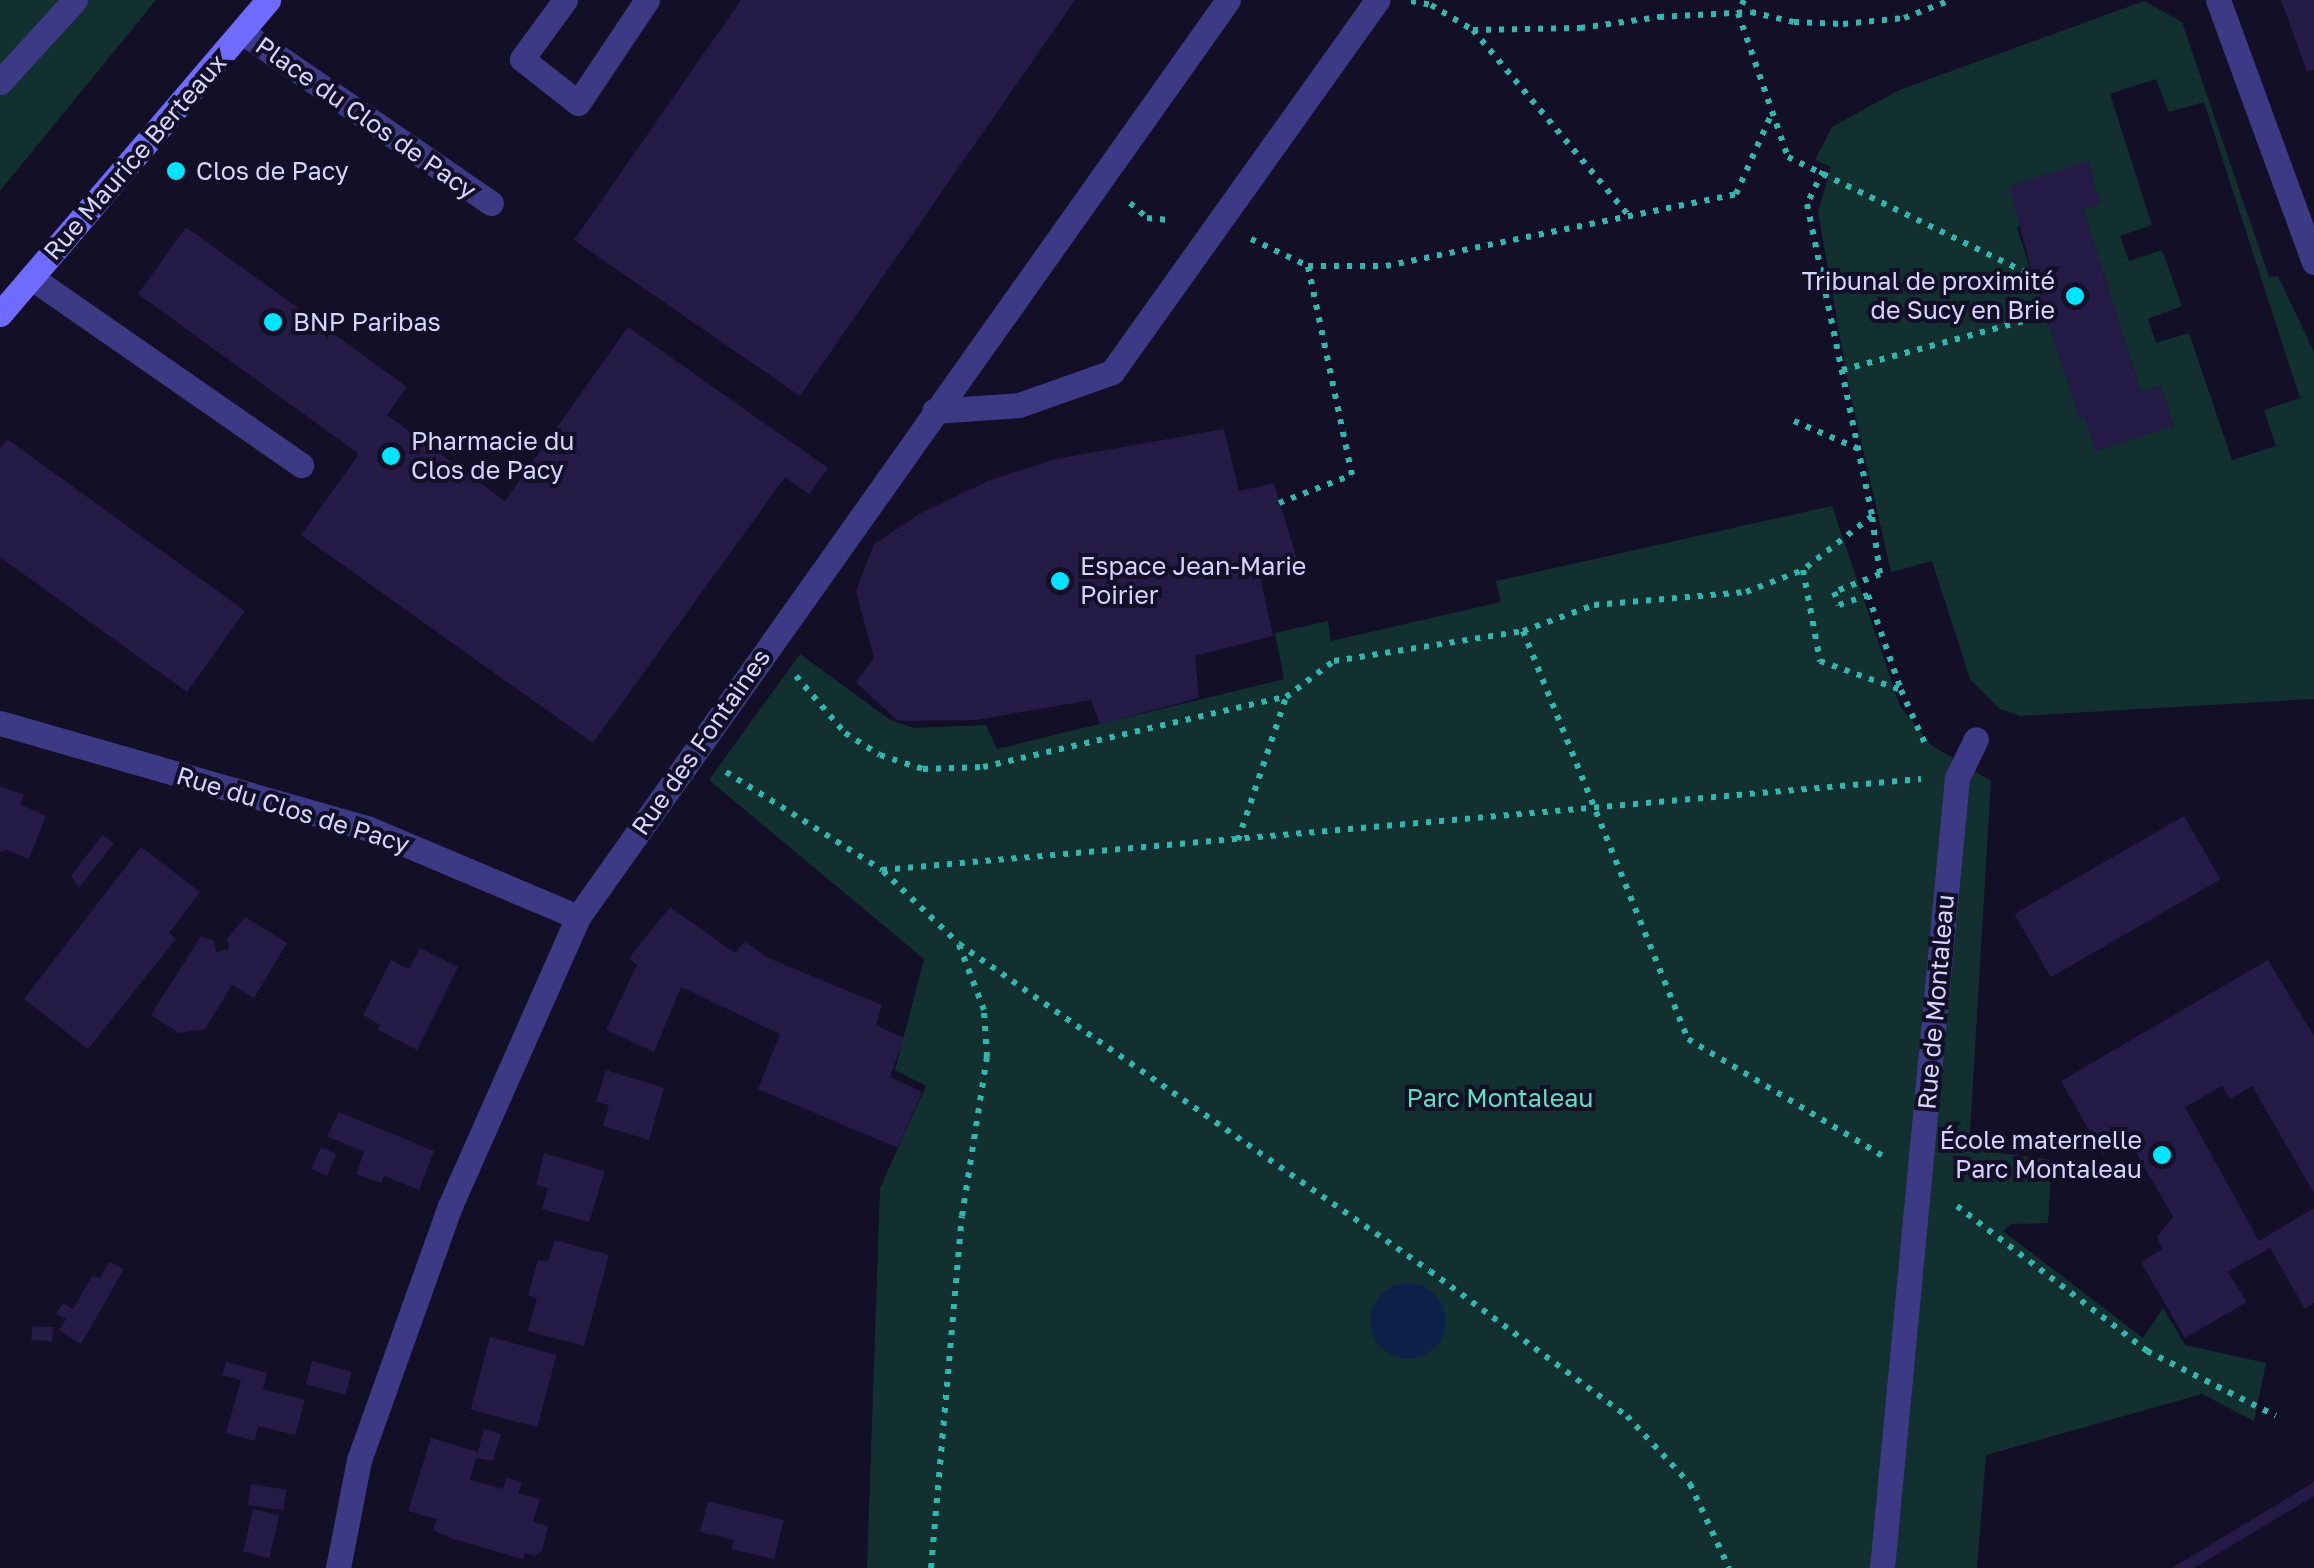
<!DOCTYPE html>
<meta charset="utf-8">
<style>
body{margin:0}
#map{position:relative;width:2314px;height:1568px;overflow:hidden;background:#130f26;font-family:"Golos Text",sans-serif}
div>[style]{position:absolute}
.green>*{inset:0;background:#12302f}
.water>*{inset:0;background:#0c2248}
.round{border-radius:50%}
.building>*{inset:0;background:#241b47;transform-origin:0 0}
.path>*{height:6px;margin-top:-3px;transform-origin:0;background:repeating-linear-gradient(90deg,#2fb8b0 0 5px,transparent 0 13px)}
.lane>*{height:25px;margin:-12.5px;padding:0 12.5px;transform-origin:12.5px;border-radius:12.5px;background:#3d3a85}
.street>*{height:25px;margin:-12.5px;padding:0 12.5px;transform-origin:12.5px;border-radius:12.5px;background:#3d3a85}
.secondary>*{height:25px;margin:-12.5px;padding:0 12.5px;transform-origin:12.5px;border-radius:12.5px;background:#6f6bff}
.dots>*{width:28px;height:28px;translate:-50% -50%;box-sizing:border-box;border:5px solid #130f26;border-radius:50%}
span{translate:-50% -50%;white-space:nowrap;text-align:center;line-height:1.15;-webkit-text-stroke:8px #130f26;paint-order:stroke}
.street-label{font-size:25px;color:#d9d4ff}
.poi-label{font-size:25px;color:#d9d4ff}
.left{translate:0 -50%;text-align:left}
.right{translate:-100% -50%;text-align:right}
.park-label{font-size:25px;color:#5fe0c0}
</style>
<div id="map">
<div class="green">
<div style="clip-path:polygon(0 0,156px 0,0 191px)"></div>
<div style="clip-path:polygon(evenodd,2144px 1px,2182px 22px,2269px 277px,2278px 276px,2314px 352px,2314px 699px,2020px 716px,2000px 709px,1970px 679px,1932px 561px,1891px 572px,1849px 388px,1818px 212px,1831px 167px,1815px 160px,1832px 127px,1899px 90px,2144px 1px,2156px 79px,2169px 112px,2204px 102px,2300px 398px,2264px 410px,2276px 446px,2232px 460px,2189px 333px,2156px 343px,2148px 319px,2182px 306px,2162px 250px,2129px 261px,2120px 236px,2152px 225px,2110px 94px,2156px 79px,2144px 1px,2088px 161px,2100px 204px,2083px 209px,2141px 392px,2161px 386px,2173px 425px,2096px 451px,2084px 416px,2079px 417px,2017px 228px,2088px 161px)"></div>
<div style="clip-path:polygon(1832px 506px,1900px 706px,1931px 745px,1991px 781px,1969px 1149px,2052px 1160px,2048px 1223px,2012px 1224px,2003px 1231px,2143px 1338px,2163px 1308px,2185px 1345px,2266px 1363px,2254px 1421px,2202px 1394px,1986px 1455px,1977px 1568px,867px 1568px,880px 1188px,926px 1086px,895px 1070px,924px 959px,709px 780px,800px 654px,889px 719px,913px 728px,986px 725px,997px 749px,1284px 679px,1275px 633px,1328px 621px,1331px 641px,1501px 602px,1496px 581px)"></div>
</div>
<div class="water">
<div class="round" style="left:1370px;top:1283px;width:76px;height:76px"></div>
</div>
<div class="building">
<div style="clip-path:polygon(741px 0,1075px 0,800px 396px,574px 240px)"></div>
<div style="clip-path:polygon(2281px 0,2314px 0,2314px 70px,2307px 72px)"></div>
<div style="clip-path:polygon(2088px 161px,2100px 204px,2083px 209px,2141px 392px,2161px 386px,2173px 426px,2095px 451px,2084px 416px,2079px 418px,2033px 276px,2009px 186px)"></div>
<div style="clip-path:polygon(186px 227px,407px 387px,387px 415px,505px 501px,628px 327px,828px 468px,809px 494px,785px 477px,593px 743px,301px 535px,359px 454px,138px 294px)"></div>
<div style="clip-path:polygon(1224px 429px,1239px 491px,1274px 483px,1297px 560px,1259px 571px,1273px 636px,1195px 656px,1199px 698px,1100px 724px,1091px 700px,976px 720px,898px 721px,856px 682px,874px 658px,856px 591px,874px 544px,921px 513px,990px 480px,1056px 459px)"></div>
<div style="clip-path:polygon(7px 439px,245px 611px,187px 692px,0 557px,0 449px)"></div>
<div style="clip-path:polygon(0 786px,24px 795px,20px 804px,46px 816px,29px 859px,8px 850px,0 852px)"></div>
<div style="left:2184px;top:816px;width:73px;height:196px;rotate:60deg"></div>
<div style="clip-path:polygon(102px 835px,114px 843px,79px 888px,71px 876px)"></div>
<div style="clip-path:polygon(141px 847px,200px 892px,169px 933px,176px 939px,88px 1049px,24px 999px)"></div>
<div style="clip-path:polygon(670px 907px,735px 953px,745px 941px,766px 957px,882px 1005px,876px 1025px,904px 1038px,890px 1077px,922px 1092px,898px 1148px,758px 1089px,780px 1034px,681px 987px,654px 1052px,606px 1030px,637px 965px,629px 958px)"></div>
<div style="clip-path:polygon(245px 917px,287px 943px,254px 998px,232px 985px,205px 1029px,179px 1033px,151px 1015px,201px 936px,214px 941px,216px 952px,229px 949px,227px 939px)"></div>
<div style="clip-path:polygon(420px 948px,458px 967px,417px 1050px,378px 1030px,380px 1025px,363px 1015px,391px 960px,409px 969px)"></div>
<div style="clip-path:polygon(2268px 960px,2314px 1036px,2314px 1193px,2252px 1086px,2230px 1099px,2222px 1086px,2185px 1107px,2259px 1241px,2314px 1208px,2314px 1303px,2305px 1309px,2270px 1248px,2228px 1272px,2247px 1302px,2185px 1338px,2141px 1262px,2162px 1249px,2157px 1237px,2173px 1217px,2129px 1140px,2103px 1155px,2061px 1081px)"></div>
<div style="clip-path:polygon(606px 1070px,664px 1088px,649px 1140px,603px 1126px,609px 1105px,596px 1102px)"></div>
<div style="clip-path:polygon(339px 1112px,434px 1151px,419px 1190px,384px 1176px,381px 1183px,356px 1174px,364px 1152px,327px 1136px)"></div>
<div style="left:321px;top:1147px;width:17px;height:24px;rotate:24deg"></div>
<div style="clip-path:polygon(544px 1153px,605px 1171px,589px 1222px,542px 1209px,548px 1188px,536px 1185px)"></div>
<div style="clip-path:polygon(555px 1240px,609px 1255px,584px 1346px,528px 1331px,537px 1298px,528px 1295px,538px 1260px,548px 1261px)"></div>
<div style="clip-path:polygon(109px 1262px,124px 1269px,81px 1344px,59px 1330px,66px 1319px,56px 1314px,63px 1303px,73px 1309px,92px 1276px,100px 1278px)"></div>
<div style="left:32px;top:1326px;width:21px;height:14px;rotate:3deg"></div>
<div style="left:490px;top:1337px;width:69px;height:75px;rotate:15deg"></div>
<div style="left:312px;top:1361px;width:41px;height:24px;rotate:15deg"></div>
<div style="clip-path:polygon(226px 1362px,267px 1373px,263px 1389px,305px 1400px,295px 1435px,258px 1426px,255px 1441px,226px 1433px,241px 1380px,222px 1375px)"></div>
<div style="clip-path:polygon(484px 1429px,501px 1434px,493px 1461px,476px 1458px,470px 1480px,503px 1489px,506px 1477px,522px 1482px,518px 1493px,540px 1499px,533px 1522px,548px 1526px,542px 1551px,534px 1556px,525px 1553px,523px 1559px,454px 1539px,433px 1530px,437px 1519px,408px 1511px,431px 1438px,478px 1452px)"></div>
<div style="clip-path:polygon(2314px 1482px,2314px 1496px,2194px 1568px,2172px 1568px)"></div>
<div style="left:251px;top:1484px;width:36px;height:21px;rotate:9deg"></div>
<div style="clip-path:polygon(708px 1501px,784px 1520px,774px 1559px,731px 1549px,734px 1540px,700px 1532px)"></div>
<div style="left:253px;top:1509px;width:27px;height:44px;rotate:13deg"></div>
</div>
<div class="path">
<div style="left:1744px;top:0;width:14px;rotate:115deg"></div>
<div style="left:1738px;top:13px;width:152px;rotate:70.9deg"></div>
<div style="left:1788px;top:157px;width:272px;rotate:25.9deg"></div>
<div style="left:1411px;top:1px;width:20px;rotate:11deg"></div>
<div style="left:1431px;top:5px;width:49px;rotate:30.8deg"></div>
<div style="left:1473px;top:30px;width:243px;rotate:50deg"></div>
<div style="left:1473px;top:30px;width:107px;rotate:-1.1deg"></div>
<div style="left:1580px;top:28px;width:80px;rotate:-7.9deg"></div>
<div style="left:1659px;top:17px;width:92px;rotate:-3.1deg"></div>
<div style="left:1751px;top:12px;width:44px;rotate:13.1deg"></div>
<div style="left:1794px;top:22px;width:49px;rotate:2.3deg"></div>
<div style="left:1843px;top:24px;width:61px;rotate:-5.6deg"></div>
<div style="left:1904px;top:18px;width:50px;rotate:-21deg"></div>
<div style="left:1823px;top:171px;width:37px;rotate:116deg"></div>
<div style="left:1807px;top:204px;width:319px;rotate:78.2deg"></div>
<div style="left:1872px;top:516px;width:88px;rotate:142deg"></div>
<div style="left:1803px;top:570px;width:93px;rotate:79.4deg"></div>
<div style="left:1820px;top:661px;width:86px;rotate:19.7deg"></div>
<div style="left:1901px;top:690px;width:64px;rotate:65.9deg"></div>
<div style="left:1130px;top:203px;width:23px;rotate:41deg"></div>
<div style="left:1147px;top:218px;width:25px;rotate:5deg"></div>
<div style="left:1251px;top:239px;width:63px;rotate:25.3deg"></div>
<div style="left:1842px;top:370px;width:211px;rotate:-15.1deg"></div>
<div style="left:1794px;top:421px;width:69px;rotate:23.2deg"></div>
<div style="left:1279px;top:503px;width:78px;rotate:-21deg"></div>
<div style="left:1352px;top:475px;width:214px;rotate:-101.9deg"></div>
<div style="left:1308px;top:266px;width:78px"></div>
<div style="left:1386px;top:266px;width:357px;rotate:-11.6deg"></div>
<div style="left:1736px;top:194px;width:86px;rotate:-66.1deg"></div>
<div style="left:1872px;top:517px;width:58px;rotate:82deg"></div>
<div style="left:1880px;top:574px;width:49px;rotate:158.6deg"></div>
<div style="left:1834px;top:592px;width:14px;rotate:69deg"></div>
<div style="left:1839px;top:605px;width:31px;rotate:-19deg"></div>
<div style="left:1868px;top:595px;width:101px;rotate:70.8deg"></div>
<div style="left:1523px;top:631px;width:76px;rotate:-20.1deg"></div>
<div style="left:1594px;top:605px;width:153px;rotate:-4.9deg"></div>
<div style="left:1746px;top:592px;width:61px;rotate:-21.1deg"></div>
<div style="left:796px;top:676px;width:75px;rotate:49.3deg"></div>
<div style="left:845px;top:733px;width:41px;rotate:32.2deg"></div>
<div style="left:880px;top:755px;width:45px;rotate:18deg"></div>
<div style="left:923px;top:769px;width:60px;rotate:-1.9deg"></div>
<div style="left:983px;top:767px;width:310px;rotate:-13.1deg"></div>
<div style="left:726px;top:772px;width:184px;rotate:32.1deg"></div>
<div style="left:882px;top:870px;width:1043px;rotate:-5.01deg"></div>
<div style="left:1238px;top:840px;width:151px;rotate:-71.4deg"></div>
<div style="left:1286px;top:697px;width:60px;rotate:-36.9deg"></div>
<div style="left:1334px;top:661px;width:191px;rotate:-9deg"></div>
<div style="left:1523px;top:631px;width:440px;rotate:68deg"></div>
<div style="left:1688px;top:1039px;width:229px;rotate:31deg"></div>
<div style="left:883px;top:871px;width:105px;rotate:43.8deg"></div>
<div style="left:959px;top:944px;width:573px;rotate:34.77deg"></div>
<div style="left:1430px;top:1271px;width:245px;rotate:36.4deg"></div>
<div style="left:1627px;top:1416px;width:93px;rotate:47.2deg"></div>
<div style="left:1690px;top:1484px;width:93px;rotate:65.1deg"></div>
<div style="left:1957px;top:1206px;width:239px;rotate:37.3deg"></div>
<div style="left:2147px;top:1351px;width:144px;rotate:26.7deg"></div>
<div style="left:931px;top:1568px;width:353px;rotate:-85deg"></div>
<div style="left:962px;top:1216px;width:161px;rotate:-81.1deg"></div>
<div style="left:987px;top:1057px;width:47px;rotate:-93.7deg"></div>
<div style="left:984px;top:1010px;width:70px;rotate:-111deg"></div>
</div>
<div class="lane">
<div style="left:565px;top:0;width:73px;rotate:126.1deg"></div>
<div style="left:522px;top:59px;width:71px;rotate:38.2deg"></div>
<div style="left:578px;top:103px;width:124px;rotate:-56.2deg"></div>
<div style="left:242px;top:32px;width:302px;rotate:34.5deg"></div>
<div style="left:0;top:82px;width:111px;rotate:-47.6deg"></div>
<div style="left:32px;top:278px;width:328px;rotate:34.8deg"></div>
<div style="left:934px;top:411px;width:85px;rotate:-4deg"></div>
<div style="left:1019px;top:405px;width:99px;rotate:-19.5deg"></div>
<div style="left:1112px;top:372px;width:457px;rotate:-54.5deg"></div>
</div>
<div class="street">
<div style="left:2218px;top:0;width:279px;rotate:69.9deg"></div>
<div style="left:0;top:723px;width:382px;rotate:16deg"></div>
<div style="left:367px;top:828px;width:229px;rotate:22.9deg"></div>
<div style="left:338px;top:1568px;width:110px;rotate:-79deg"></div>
<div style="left:359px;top:1460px;width:270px;rotate:-70.3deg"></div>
<div style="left:450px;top:1206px;width:316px;rotate:-66.1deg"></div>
<div style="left:578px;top:917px;width:1124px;rotate:-54.67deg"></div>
<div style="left:1882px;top:1568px;width:794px;rotate:-84.58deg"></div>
<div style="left:1957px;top:778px;width:43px;rotate:-64deg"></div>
</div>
<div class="secondary">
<div style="left:0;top:314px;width:413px;rotate:-49.5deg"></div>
</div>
<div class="dots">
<div style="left:176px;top:171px;background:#00e5ff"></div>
<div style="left:2075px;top:296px;background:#00e5ff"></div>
<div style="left:273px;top:322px;background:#00e5ff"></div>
<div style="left:391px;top:456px;background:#00e5ff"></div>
<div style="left:1060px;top:581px;background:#00e5ff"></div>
<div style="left:2162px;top:1155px;background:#00e5ff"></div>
</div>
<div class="street-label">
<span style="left:366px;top:118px;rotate:35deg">Place du Clos de Pacy</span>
<span style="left:135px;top:157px;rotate:-49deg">Rue Maurice Berteaux</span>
<span style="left:701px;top:742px;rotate:-55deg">Rue des Fontaines</span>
<span style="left:293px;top:810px;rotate:17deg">Rue du Clos de Pacy</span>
<span style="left:1936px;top:1002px;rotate:-85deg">Rue de Montaleau</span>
</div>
<div class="poi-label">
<span class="left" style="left:196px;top:171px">Clos de Pacy</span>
<span class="right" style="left:2055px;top:296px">Tribunal de proximité<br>de Sucy en Brie</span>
<span class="left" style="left:293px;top:322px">BNP Paribas</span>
<span class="left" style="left:411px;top:456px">Pharmacie du<br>Clos de Pacy</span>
<span class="left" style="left:1080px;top:581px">Espace Jean-Marie<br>Poirier</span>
<span class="right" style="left:2142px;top:1155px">École maternelle<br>Parc Montaleau</span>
</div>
<div class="park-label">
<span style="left:1500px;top:1098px">Parc Montaleau</span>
</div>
</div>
